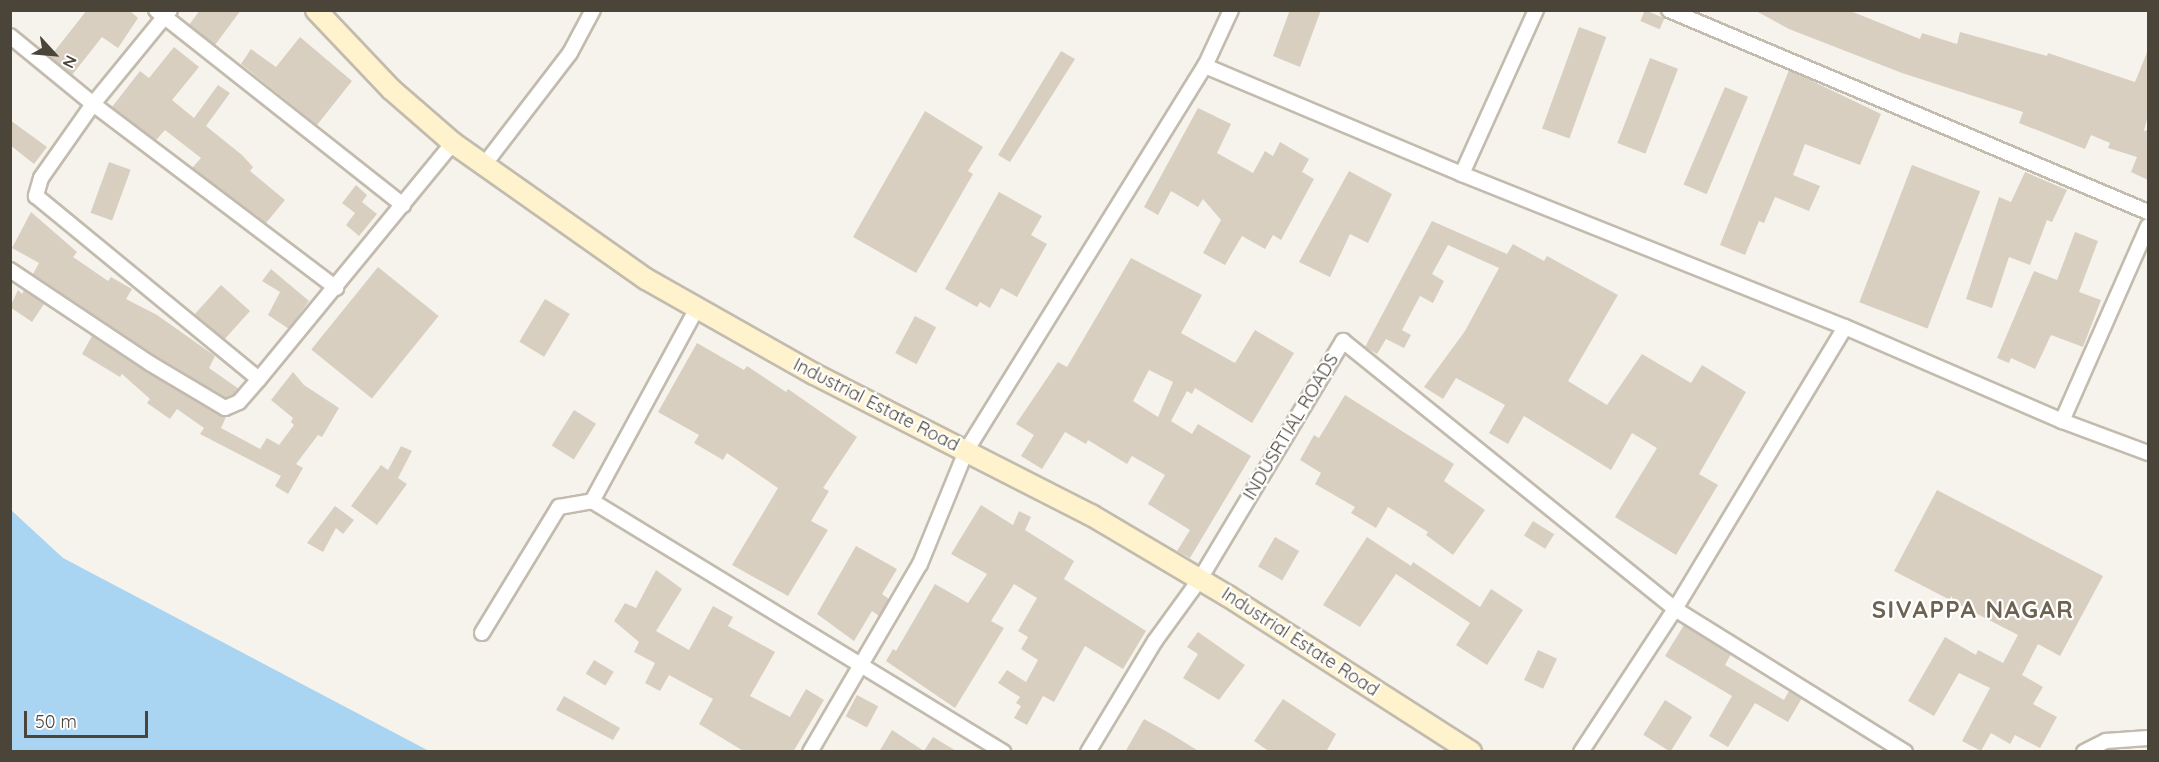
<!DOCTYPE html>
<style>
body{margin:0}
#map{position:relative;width:2159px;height:762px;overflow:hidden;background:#f6f3ec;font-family:Quicksand,sans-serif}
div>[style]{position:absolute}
.water>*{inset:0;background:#a9d4f2}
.building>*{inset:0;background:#d8cfc1;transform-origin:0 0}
.roads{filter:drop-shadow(2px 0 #c2bbae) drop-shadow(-2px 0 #c2bbae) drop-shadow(0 2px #c2bbae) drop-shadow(0 -2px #c2bbae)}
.minor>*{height:14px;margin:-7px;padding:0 7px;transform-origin:7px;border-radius:7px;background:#fff}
.secondary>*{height:20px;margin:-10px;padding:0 10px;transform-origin:10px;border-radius:10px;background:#fff3cd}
span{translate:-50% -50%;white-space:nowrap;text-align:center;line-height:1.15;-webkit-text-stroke:4.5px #fff;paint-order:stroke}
.street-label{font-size:18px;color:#4b4439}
.district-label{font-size:24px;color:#6e6250;font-weight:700;letter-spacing:1.5px}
.frame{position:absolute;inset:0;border:12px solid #4b4439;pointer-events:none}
.north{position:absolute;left:24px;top:24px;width:60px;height:60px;-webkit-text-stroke:4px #fff;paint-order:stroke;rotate:116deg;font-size:16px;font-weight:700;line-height:24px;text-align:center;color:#4b4439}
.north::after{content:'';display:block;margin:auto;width:21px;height:27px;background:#4b4439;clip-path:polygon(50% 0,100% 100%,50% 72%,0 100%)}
.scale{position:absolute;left:24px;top:711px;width:124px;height:27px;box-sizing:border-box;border:3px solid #4b4439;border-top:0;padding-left:8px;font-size:18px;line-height:21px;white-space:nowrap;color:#4b4439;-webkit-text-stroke:4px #fff;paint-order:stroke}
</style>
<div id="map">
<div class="water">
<div style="clip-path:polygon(11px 510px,63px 558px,429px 751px,11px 751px)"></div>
</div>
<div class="building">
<div style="clip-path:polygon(87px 10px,129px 10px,138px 18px,118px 48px,102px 37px,72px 75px,50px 57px)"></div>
<div style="clip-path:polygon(200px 10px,241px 10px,215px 45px,189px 25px)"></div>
<div style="clip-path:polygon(1290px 10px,1321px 10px,1300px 67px,1273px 56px)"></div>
<div style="left:1645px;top:10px;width:21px;height:12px;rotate:23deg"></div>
<div style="clip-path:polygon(1754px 10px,1848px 10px,1920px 39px,1922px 33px,1957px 44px,1960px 32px,2047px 56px,2048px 53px,2135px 82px,2148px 50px,2148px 115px,2144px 131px,2148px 130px,2148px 180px,2131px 172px,2137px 157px,2108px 148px,2110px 143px,2091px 135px,2085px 149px,2019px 123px,2023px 112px,1902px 73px,1789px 29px)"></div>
<div style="left:1579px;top:27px;width:29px;height:108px;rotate:20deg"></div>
<div style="clip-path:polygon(300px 37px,352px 81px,317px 125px,241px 64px,251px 49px,276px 67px)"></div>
<div style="clip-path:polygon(174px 47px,199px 67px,172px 100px,194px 118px,218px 85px,230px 93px,206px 126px,242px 155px,253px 167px,250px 171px,285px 200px,266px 223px,192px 168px,201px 158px,165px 130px,156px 140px,112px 107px,140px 71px,149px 78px)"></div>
<div style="clip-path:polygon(1061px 51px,1075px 59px,1010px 162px,998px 155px)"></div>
<div style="left:1650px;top:58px;width:30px;height:91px;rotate:21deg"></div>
<div style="clip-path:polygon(1789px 70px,1881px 114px,1860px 165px,1805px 144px,1793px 175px,1820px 186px,1809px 211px,1775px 197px,1764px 223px,1759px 221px,1745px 255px,1720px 245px)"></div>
<div style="left:1725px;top:87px;width:25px;height:106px;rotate:23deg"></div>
<div style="clip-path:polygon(1198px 108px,1231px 124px,1217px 153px,1253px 173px,1265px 151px,1273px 156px,1280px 142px,1309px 159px,1302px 172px,1314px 179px,1281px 240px,1273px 235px,1265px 249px,1242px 236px,1225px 265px,1203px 253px,1221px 220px,1203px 199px,1198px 207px,1171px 191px,1158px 215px,1144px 207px)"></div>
<div style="clip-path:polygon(925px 111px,983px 147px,968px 171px,973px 174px,916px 273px,853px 237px)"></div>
<div style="clip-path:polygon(10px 120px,47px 147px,34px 164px,10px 145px)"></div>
<div style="left:109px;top:162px;width:23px;height:54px;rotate:20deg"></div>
<div style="left:1912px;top:165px;width:73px;height:147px;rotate:21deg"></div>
<div style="clip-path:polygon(1349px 171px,1392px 194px,1368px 243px,1350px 234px,1330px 277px,1299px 262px)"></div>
<div style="clip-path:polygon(2025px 172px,2067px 190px,2052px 222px,2047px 220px,2030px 265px,2009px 257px,1992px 308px,1966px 299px,1999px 197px,2011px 202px)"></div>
<div style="clip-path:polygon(356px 185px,367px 195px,362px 202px,377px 214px,359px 236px,346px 225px,355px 213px,342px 203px)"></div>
<div style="clip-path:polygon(999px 192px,1042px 216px,1031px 235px,1047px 244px,1017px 297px,1001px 288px,990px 308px,980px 302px,977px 307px,945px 289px)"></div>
<div style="clip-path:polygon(31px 212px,77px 252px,73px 257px,108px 281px,111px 277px,132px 289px,126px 299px,157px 315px,215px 356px,209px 368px,239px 389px,234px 395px,226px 398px,156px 356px,33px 274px,39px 263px,12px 248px)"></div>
<div style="clip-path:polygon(1432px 221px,1507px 254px,1513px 244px,1544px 261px,1547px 256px,1618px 295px,1568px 381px,1607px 405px,1642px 354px,1691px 383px,1702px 365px,1746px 392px,1699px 474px,1718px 485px,1676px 555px,1615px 517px,1657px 448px,1632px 433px,1611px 470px,1524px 416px,1508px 444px,1489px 433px,1505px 405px,1456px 378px,1443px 399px,1424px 387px,1465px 331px,1499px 268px,1448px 245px,1432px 274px,1444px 281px,1433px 303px,1420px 296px,1402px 330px,1411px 335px,1404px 348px,1386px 339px,1377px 354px,1365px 347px)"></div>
<div style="clip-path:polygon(2075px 232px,2098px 241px,2079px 292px,2101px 300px,2083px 347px,2051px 335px,2035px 369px,2011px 358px,2009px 363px,1997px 358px,2034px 271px,2057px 280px)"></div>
<div style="clip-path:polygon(evenodd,1131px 258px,1202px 295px,1181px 333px,1235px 363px,1255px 330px,1294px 353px,1252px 423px,1195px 388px,1192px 394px,1187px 391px,1171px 421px,1192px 434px,1198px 424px,1251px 456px,1190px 558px,1177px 551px,1190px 530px,1148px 504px,1165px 475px,1132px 456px,1127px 464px,1088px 440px,1086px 444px,1065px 432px,1042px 469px,1021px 456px,1034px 435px,1016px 424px,1058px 362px,1067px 367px,1131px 258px,1149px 370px,1173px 382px,1158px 417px,1133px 401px,1149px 370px)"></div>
<div style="left:378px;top:267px;width:78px;height:106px;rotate:39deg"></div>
<div style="clip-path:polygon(271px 269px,309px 301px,289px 329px,268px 315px,280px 292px,262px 281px)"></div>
<div style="left:221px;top:285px;width:39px;height:39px;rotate:42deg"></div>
<div style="clip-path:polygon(18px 290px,22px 294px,24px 290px,44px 304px,32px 322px,10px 307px)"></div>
<div style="left:545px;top:299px;width:29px;height:50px;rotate:31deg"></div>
<div style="left:915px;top:316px;width:24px;height:42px;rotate:28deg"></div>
<div style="clip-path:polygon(92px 336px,226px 417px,221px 428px,260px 449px,267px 438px,279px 445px,294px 425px,291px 422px,293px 418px,271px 400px,293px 372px,304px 385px,339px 408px,322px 437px,318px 435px,296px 464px,303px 468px,288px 494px,275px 486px,281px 476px,200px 434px,204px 428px,177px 409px,170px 419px,147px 403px,150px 399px,122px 374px,120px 377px,82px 354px)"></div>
<div style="clip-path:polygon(697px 343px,744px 370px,747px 366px,786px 392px,788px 389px,857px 437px,823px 488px,829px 491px,811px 521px,828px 530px,788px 596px,732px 565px,778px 488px,727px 453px,723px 460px,694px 443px,699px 435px,658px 412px)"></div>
<div style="clip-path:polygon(1345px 395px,1454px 464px,1444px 481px,1485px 510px,1453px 555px,1426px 535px,1428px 532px,1388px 507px,1376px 528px,1351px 513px,1355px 507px,1315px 484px,1321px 473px,1300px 460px,1314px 435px,1319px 438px)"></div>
<div style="left:574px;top:410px;width:26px;height:42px;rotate:32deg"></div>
<div style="clip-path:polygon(401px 446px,412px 451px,398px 478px,407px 484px,377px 525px,351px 506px,381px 465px,388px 470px)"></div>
<div style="clip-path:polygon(1937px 490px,2103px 576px,2060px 656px,2038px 644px,2022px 675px,2043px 687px,2033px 704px,2057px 717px,2040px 748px,2015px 735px,2010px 744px,1991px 733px,1981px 751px,1962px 741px,1990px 688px,1959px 673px,1934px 716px,1908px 701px,1945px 637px,1976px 655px,1978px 650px,2003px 663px,2018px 635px,1894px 571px)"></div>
<div style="clip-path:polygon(981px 505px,1013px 525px,1019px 511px,1031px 517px,1025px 530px,1074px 561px,1064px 579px,1146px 631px,1123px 669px,1085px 646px,1054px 702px,1043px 696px,1027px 725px,1014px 718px,1021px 706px,1016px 703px,1020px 697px,998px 683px,1007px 670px,1026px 682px,1038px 660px,1021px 649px,1028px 637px,1018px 631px,1037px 598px,1014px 584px,991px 621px,1004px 628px,955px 708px,886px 661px,893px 649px,896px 651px,935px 584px,968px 603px,987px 574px,951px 554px)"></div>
<div style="clip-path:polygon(335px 506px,354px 520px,343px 534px,336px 528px,323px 552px,307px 543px)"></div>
<div style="left:1533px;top:521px;width:25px;height:17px;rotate:32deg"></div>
<div style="left:1275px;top:537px;width:28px;height:34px;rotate:30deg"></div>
<div style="clip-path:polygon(1367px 537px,1411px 566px,1413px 562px,1480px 607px,1491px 589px,1523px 610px,1487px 665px,1456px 645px,1470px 623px,1396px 574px,1360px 627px,1323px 605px)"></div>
<div style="clip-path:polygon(856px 546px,897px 569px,882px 594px,889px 599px,879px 616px,872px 611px,854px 641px,817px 614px)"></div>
<div style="clip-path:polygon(656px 570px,682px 589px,656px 631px,689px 650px,713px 606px,733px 617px,728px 626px,775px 652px,750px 696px,790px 717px,806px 689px,824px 700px,793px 752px,745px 752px,699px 724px,713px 699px,669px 675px,660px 691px,645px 683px,655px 663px,634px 652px,639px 642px,614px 621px,625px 603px,636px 608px)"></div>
<div style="clip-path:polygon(1684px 625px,1731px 654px,1725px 665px,1784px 700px,1789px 691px,1802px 698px,1788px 722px,1755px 703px,1728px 747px,1709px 736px,1732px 696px,1665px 656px)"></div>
<div style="clip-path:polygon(1198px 632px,1245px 665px,1219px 700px,1183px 678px,1198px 654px,1187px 647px)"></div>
<div style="left:1538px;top:650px;width:21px;height:33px;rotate:25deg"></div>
<div style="left:594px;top:660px;width:23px;height:16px;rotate:31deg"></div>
<div style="left:857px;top:695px;width:24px;height:24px;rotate:28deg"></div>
<div style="clip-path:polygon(564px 696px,620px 728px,613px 740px,556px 710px)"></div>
<div style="clip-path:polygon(1283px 699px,1336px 734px,1326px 752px,1270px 752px,1254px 741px)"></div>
<div style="left:1665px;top:700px;width:32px;height:41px;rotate:32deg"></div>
<div style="clip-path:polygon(1144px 719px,1171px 734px,1200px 752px,1125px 752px)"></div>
<div style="clip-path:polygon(892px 730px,924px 751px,933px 737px,958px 752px,879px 752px)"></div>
</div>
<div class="roads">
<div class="minor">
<div style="left:156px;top:10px;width:315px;rotate:38.3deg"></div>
<div style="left:170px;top:10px;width:122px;rotate:129.3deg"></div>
<div style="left:93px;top:104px;width:305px;rotate:37.1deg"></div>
<div style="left:1231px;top:10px;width:62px;rotate:114.9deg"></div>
<div style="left:1205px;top:66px;width:279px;rotate:22.8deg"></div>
<div style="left:1536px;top:10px;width:180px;rotate:114.3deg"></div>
<div style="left:1462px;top:174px;width:412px;rotate:21.8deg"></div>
<div style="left:1669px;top:10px;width:520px;rotate:22.87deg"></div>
<div style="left:10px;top:36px;width:107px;rotate:39.3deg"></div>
<div style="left:93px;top:104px;width:90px;rotate:125.1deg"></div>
<div style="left:41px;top:178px;width:19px;rotate:106deg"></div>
<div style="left:36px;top:196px;width:288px;rotate:39.4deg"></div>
<div style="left:259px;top:379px;width:306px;rotate:-50.6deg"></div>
<div style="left:484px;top:165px;width:141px;rotate:-52.5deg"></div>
<div style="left:570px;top:53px;width:49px;rotate:-61.9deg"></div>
<div style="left:10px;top:270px;width:169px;rotate:33.7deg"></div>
<div style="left:151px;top:364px;width:86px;rotate:30.7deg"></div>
<div style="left:225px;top:408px;width:15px;rotate:-23deg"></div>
<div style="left:239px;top:402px;width:30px;rotate:-49deg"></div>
<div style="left:697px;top:308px;width:220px;rotate:118.5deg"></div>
<div style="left:592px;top:501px;width:482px;rotate:31.4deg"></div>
<div style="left:2062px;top:421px;width:213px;rotate:-66.2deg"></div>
<div style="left:482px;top:633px;width:148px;rotate:-58.6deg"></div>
<div style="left:559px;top:507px;width:34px;rotate:-10deg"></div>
<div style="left:810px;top:752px;width:218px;rotate:-59.7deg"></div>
<div style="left:920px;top:564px;width:122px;rotate:-67.8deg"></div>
<div style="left:966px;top:451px;width:453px;rotate:-58.2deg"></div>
<div style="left:1088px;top:752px;width:130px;rotate:-58.9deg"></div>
<div style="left:1155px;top:641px;width:77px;rotate:-54deg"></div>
<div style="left:1200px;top:579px;width:278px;rotate:-59deg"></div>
<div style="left:1343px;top:341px;width:427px;rotate:38.9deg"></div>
<div style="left:1675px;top:609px;width:271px;rotate:31.9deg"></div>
<div style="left:1581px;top:752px;width:171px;rotate:-56.7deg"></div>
<div style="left:1675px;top:609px;width:329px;rotate:-58.9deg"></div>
<div style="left:1845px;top:327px;width:236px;rotate:23.4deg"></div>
<div style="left:2062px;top:421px;width:92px;rotate:20.4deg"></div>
<div style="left:2084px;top:752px;width:25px;rotate:-27deg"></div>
<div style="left:2106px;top:741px;width:42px;rotate:-4.1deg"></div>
</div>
<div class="secondary">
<div style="left:316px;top:10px;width:110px;rotate:46.5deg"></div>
<div style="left:392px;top:90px;width:81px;rotate:41deg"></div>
<div style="left:453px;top:143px;width:236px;rotate:35.2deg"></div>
<div style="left:646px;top:279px;width:193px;rotate:29.5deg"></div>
<div style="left:814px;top:374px;width:311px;rotate:27deg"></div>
<div style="left:1091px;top:515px;width:159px;rotate:30.6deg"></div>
<div style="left:1228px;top:596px;width:289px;rotate:32.7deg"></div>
</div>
</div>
<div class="street-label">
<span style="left:876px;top:405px;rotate:27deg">Industrial Estate Road</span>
<span style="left:1291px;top:427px;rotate:-59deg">INDUSRTIAL ROADS</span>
<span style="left:1300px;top:642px;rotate:33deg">Industrial Estate Road</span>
</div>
<div class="district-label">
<span style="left:1973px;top:610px">SIVAPPA NAGAR</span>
</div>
<div class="frame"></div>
<div class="north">N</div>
<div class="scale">50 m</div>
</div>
